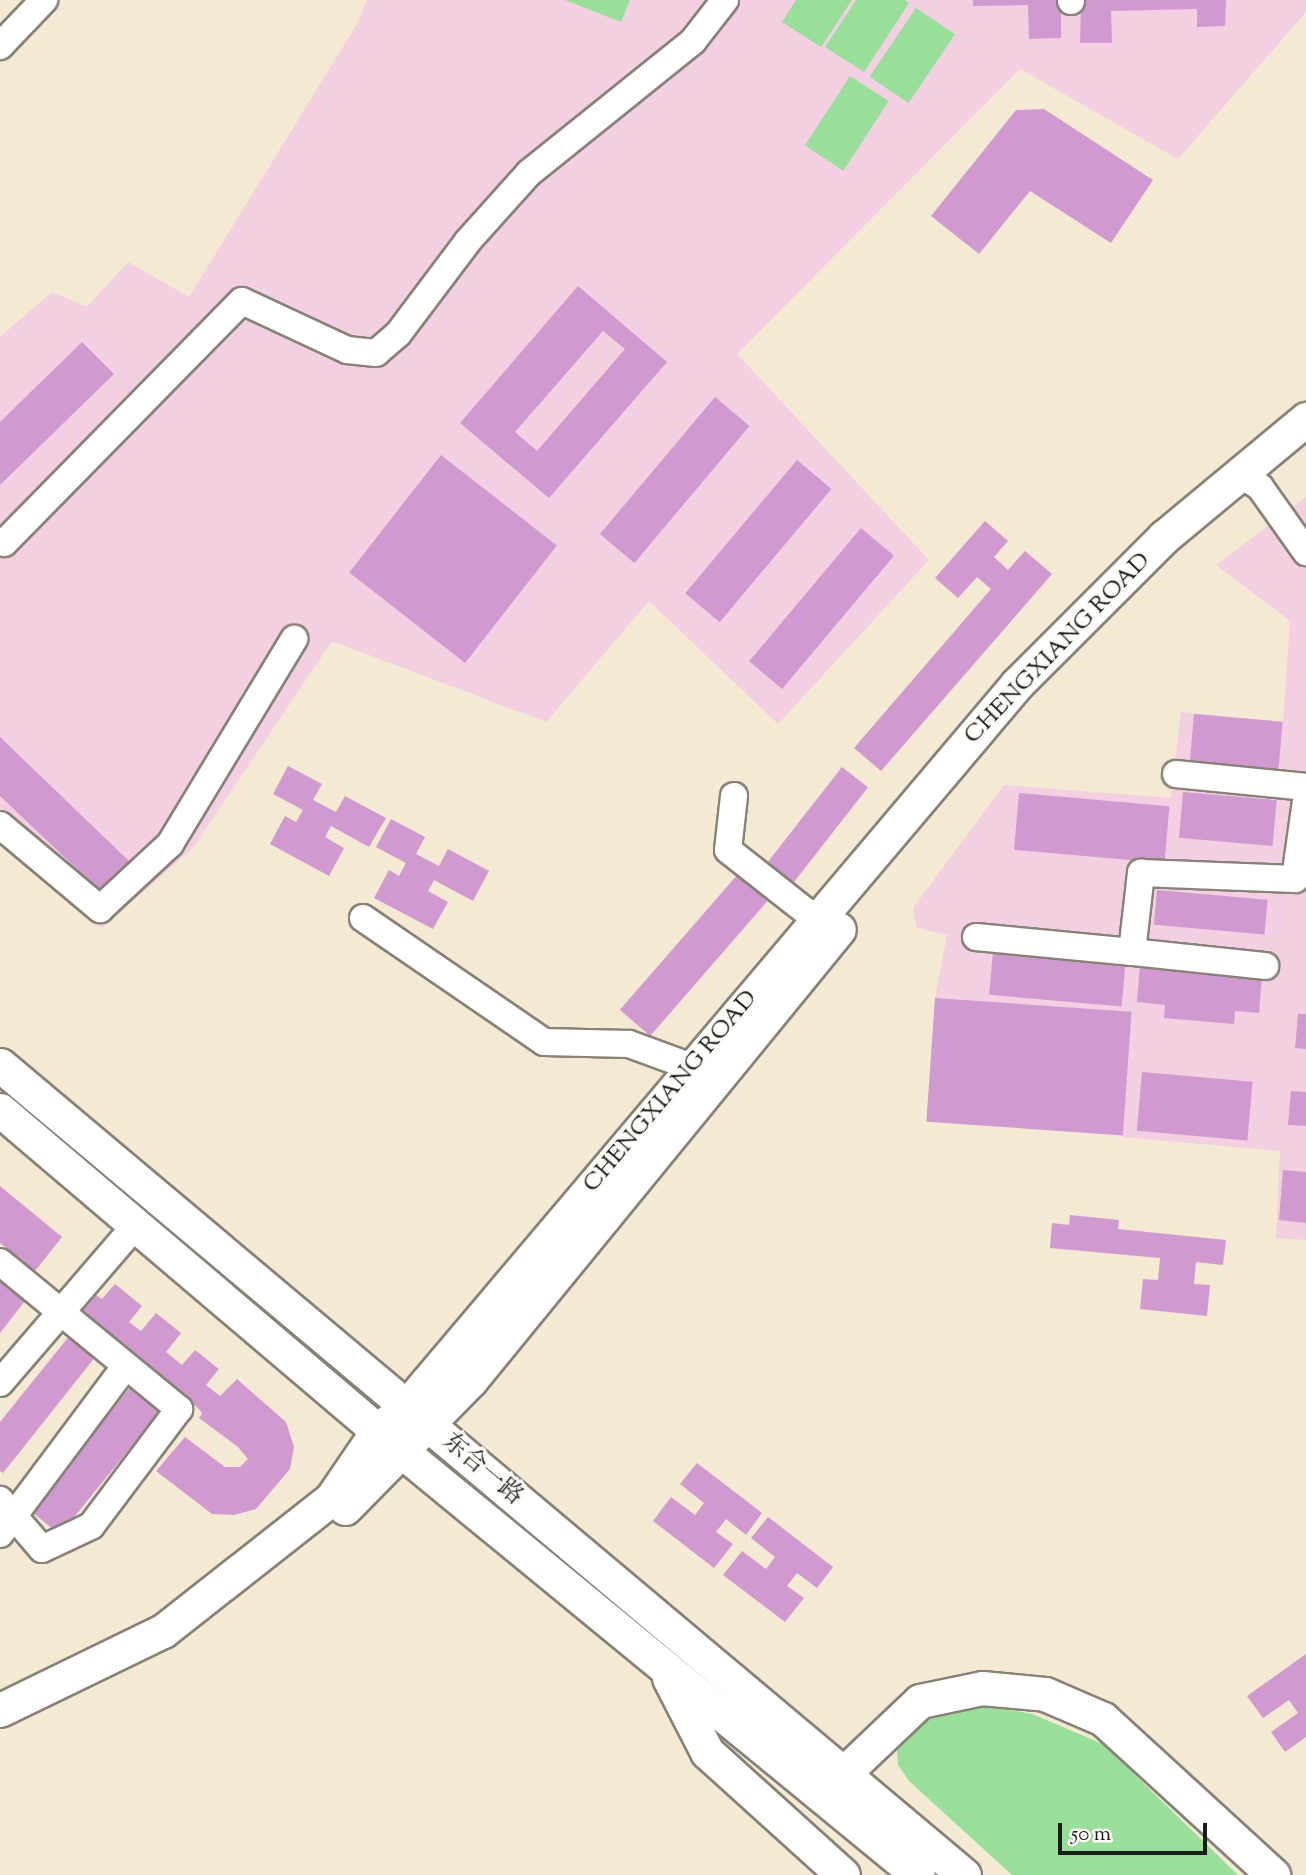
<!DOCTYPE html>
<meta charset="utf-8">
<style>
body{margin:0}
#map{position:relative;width:1306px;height:1875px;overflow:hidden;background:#f4e9d2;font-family:"Sorts Mill Goudy","Noto Serif SC",serif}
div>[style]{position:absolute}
.built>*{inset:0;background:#f2cfe1}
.green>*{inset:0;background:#98df99;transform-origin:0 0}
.building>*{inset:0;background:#d09ad1;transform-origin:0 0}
.roads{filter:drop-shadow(2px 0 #888277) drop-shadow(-2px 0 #888277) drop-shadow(0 2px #888277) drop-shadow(0 -2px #888277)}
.minor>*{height:26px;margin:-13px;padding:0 13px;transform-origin:13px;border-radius:13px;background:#fff}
.major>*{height:33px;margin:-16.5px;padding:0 16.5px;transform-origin:16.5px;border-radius:16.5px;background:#fff}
span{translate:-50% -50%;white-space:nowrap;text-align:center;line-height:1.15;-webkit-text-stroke:6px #fdfcf7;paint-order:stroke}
.street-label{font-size:24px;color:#1c1c1c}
.scale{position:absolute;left:1058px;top:1823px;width:149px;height:32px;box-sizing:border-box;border:4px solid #1c1c1c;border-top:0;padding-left:9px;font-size:21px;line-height:24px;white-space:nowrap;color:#1c1c1c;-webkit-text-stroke:5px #fdfcf7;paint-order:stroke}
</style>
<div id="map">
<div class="built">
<div style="clip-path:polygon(367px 0,1306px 0,1306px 12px,1178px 159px,1020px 69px,737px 354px,929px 560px,778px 724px,649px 601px,546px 722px,332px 641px,193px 848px,102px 928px,0 846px,0 337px,52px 292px,87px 307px,128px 262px,189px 297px,357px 24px)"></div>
<div style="clip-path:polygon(1306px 497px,1306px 1240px,1276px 1238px,1280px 1151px,1122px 1137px,1131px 1013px,935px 998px,947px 935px,917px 928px,913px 908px,1004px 785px,1171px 798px,1181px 712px,1283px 722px,1290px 621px,1216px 565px)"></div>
</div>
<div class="green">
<div style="clip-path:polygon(565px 0,630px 0,621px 22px)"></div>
<div style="clip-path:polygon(796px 0,852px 0,821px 47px,782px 22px)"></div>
<div style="clip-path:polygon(856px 0,905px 0,909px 3px,864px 72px,825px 47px)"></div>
<div style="left:916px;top:8px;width:47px;height:83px;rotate:34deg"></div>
<div style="left:850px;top:76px;width:46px;height:83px;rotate:33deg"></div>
<div style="clip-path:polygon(988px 1706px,1032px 1714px,1103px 1744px,1238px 1875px,1012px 1875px,909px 1781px,898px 1765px,897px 1750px,931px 1717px)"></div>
</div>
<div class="building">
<div style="clip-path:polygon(973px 0,1061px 0,1061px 38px,1029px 39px,1028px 5px,973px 6px)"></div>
<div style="clip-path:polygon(1081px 0,1226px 0,1225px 26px,1197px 27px,1197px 9px,1111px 11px,1112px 43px,1080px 43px)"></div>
<div style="clip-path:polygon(1044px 109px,1153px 180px,1111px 243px,1030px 191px,979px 254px,931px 216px,1016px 110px)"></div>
<div style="clip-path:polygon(evenodd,578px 286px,667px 362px,549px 498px,460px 423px,578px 286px,603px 331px,625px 349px,537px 451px,515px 432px,603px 331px)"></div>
<div style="clip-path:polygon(82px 342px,114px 374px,0 485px,0 422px)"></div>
<div style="left:715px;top:397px;width:45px;height:179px;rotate:40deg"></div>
<div style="left:441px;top:455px;width:147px;height:149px;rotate:38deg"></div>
<div style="left:797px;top:460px;width:45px;height:174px;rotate:40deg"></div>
<div style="clip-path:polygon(985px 521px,1008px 541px,994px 557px,1008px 570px,1025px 551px,1052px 574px,881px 771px,854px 748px,991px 589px,977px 577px,958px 598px,935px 578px)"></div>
<div style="left:861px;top:528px;width:43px;height:174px;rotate:40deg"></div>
<div style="left:1194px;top:714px;width:89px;height:49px;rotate:5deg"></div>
<div style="clip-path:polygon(0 737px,129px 861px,100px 891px,0 796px)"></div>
<div style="clip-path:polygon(288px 766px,322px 784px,313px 800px,336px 812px,345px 796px,386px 818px,369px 847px,331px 826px,325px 837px,344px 848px,329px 876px,270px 844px,285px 816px,296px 822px,303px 810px,273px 794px)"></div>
<div style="left:842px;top:767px;width:33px;height:124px;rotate:38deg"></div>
<div style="left:1183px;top:792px;width:94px;height:46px;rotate:5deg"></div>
<div style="left:1019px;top:793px;width:151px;height:57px;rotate:5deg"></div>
<div style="clip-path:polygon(391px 819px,425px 837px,416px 854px,439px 866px,448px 849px,489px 871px,473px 901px,434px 880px,428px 891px,448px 902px,433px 929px,374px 898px,389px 870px,399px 876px,406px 863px,376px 847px)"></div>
<div style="left:738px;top:874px;width:40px;height:180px;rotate:41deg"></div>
<div style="left:1157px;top:890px;width:111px;height:35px;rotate:5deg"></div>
<div style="left:993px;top:951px;width:133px;height:44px;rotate:5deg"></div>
<div style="clip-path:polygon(1140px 964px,1262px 975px,1259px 1013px,1235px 1011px,1234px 1024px,1164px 1018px,1165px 1005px,1137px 1002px)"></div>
<div style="left:935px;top:998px;width:197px;height:124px;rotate:4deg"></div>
<div style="clip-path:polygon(1298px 1014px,1306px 1014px,1306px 1049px,1295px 1048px)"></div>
<div style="left:1142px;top:1072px;width:111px;height:59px;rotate:5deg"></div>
<div style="clip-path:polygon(1291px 1091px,1306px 1092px,1306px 1126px,1288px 1125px)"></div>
<div style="clip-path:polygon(1283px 1170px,1306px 1172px,1306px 1223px,1279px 1220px)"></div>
<div style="clip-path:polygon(0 1186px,62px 1237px,35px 1271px,0 1243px)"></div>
<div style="clip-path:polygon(1070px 1215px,1119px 1220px,1118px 1229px,1226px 1240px,1223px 1265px,1196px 1262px,1194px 1284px,1210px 1285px,1207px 1316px,1140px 1309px,1143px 1279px,1158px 1280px,1160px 1258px,1050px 1248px,1052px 1223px,1069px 1225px)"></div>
<div style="clip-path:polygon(0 1275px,28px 1297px,0 1333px)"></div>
<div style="clip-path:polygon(115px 1284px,142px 1306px,129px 1322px,141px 1331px,156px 1313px,181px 1333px,166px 1352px,182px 1365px,195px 1350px,219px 1369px,206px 1385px,220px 1396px,237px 1379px,286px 1422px,294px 1447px,290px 1469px,256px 1509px,234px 1515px,212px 1514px,156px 1471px,185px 1437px,225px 1467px,240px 1467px,248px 1459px,238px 1447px,199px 1418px,202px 1414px,199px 1409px,81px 1313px,96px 1295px,102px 1299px)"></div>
<div style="clip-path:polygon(70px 1335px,96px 1356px,3px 1473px,0 1471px,0 1422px)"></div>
<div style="left:133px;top:1384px;width:38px;height:163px;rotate:39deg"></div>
<div style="clip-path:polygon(697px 1463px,762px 1513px,746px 1535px,726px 1519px,716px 1532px,733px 1544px,714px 1568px,653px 1521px,671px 1497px,695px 1515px,704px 1503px,680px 1484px)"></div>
<div style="clip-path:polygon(768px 1517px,833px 1567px,817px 1588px,797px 1573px,787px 1586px,804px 1598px,785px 1622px,723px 1575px,742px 1551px,766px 1569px,775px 1557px,751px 1538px)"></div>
<div style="clip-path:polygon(1306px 1654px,1306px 1737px,1285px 1752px,1271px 1732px,1298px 1713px,1289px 1700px,1263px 1718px,1247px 1696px)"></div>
</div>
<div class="roads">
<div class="minor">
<div style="left:1071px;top:1px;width:1px;rotate:-90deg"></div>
<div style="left:0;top:46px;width:64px;rotate:-46.3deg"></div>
<div style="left:1240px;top:474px;width:24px;rotate:33deg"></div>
<div style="left:1260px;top:487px;width:80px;rotate:54.7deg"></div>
<div style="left:4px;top:543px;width:339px;rotate:-45.5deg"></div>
<div style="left:242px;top:301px;width:116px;rotate:25deg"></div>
<div style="left:347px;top:350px;width:29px;rotate:6deg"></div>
<div style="left:376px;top:353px;width:29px;rotate:-41deg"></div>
<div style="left:398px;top:334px;width:116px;rotate:-53deg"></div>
<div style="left:468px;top:241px;width:91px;rotate:-48.1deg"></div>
<div style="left:529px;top:173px;width:211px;rotate:-38.8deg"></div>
<div style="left:693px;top:41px;width:52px;rotate:-52deg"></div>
<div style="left:1176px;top:774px;width:131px;rotate:5.7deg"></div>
<div style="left:734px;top:796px;width:54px;rotate:96.3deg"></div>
<div style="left:728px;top:850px;width:113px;rotate:38.2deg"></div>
<div style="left:0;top:825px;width:131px;rotate:40deg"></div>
<div style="left:100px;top:909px;width:96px;rotate:-42.9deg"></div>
<div style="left:170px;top:844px;width:240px;rotate:-58.8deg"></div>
<div style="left:363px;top:918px;width:219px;rotate:34.4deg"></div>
<div style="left:544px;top:1042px;width:85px;rotate:1.3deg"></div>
<div style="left:629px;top:1044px;width:67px;rotate:20.1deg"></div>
<div style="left:976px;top:937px;width:157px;rotate:5.5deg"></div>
<div style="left:1132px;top:952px;width:80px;rotate:-83.5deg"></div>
<div style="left:1141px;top:873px;width:154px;rotate:2.2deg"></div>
<div style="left:1295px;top:879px;width:79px;rotate:-82deg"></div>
<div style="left:1132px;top:952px;width:134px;rotate:6deg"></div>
<div style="left:0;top:1262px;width:232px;rotate:39.4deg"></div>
<div style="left:179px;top:1409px;width:146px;rotate:126.9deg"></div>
<div style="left:91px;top:1526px;width:54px;rotate:154.9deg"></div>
<div style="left:42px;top:1549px;width:65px;rotate:-130.6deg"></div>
<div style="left:0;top:1383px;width:208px;rotate:-49.3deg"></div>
<div style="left:0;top:1534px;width:209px;rotate:-53.2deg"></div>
</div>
<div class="major">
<div style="left:0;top:1065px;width:1259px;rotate:40.04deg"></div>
<div style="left:0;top:1110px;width:524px;rotate:40.35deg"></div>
<div style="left:399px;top:1449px;width:671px;rotate:39.38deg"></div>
<div style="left:345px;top:1508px;width:178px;rotate:-45.5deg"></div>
<div style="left:470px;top:1381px;width:583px;rotate:-50.77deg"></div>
<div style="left:669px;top:1678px;width:83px;rotate:62.8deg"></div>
<div style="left:707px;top:1752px;width:183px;rotate:42.1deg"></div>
<div style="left:0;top:1710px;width:181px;rotate:-25.9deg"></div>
<div style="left:163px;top:1631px;width:214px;rotate:-38.2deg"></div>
<div style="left:331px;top:1499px;width:83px;rotate:-55.7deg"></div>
<div style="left:378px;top:1430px;width:36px;rotate:-39deg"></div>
<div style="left:406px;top:1407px;width:947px;rotate:-49.8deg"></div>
<div style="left:1017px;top:684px;width:208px;rotate:-45deg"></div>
<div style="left:1164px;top:537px;width:185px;rotate:-39.7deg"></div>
<div style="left:843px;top:1774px;width:106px;rotate:-43.5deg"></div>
<div style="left:920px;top:1701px;width:63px;rotate:-11.8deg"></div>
<div style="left:982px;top:1688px;width:63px;rotate:5.4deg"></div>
<div style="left:1045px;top:1694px;width:63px;rotate:23.3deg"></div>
<div style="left:1103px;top:1719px;width:231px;rotate:42.5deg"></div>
</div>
</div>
<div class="street-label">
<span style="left:1058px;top:649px;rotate:-46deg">CHENGXIANG ROAD</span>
<span style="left:671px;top:1092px;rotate:-50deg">CHENGXIANG ROAD</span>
<span style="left:482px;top:1470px;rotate:40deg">东合一路</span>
</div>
<div class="scale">50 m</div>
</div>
